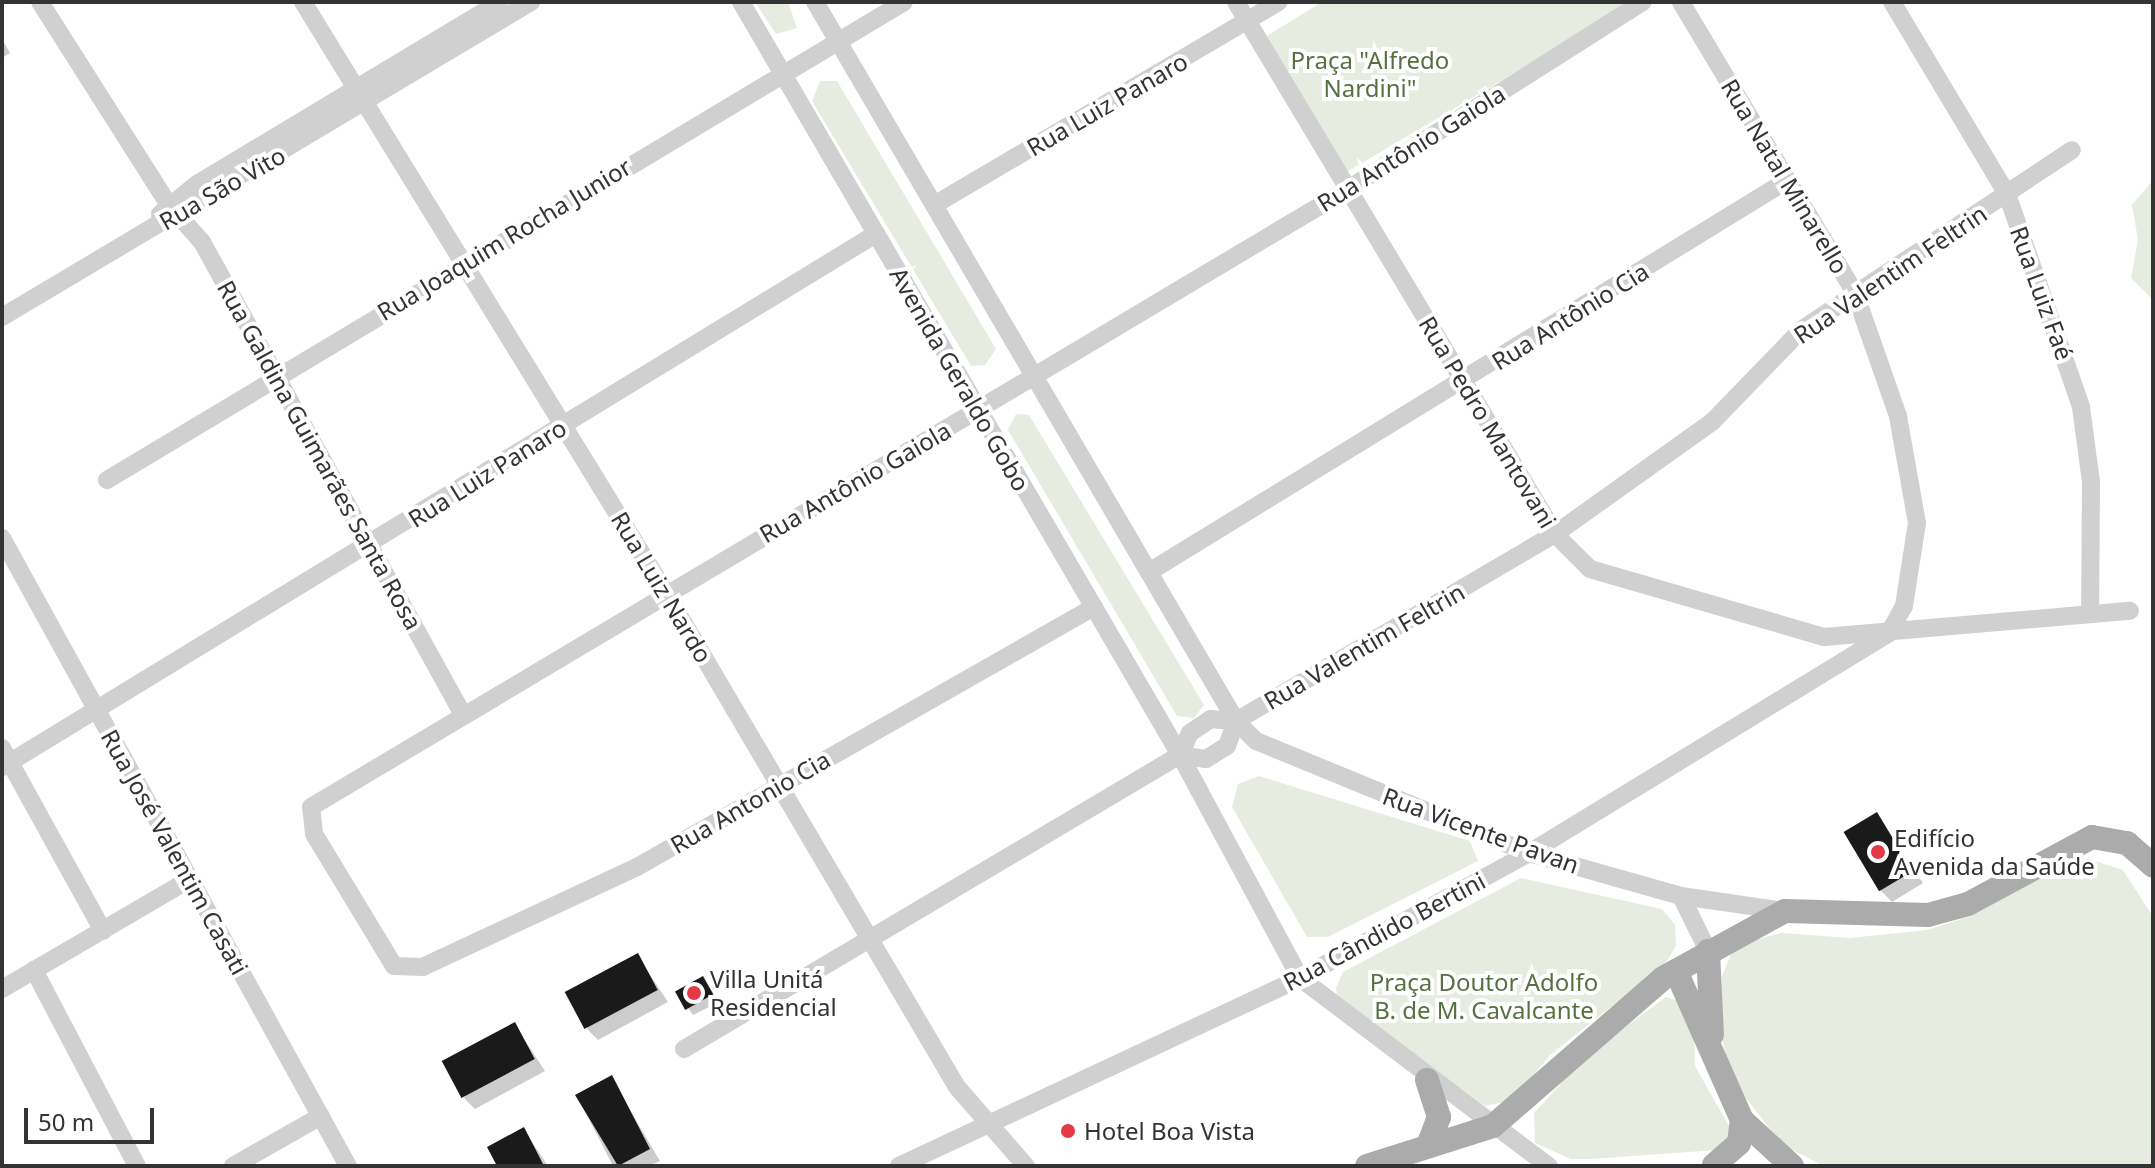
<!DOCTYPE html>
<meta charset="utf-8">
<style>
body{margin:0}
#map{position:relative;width:2155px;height:1168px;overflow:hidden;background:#fff;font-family:"Noto Sans",sans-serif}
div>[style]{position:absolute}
.green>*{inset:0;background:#e6ecdf}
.shadow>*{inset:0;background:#0003}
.building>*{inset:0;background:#1a1a1a;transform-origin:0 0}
.minor>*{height:18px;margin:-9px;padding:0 9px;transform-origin:9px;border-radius:9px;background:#d0d0d0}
.major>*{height:24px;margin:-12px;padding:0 12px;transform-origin:12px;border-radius:12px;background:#ababab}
.dots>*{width:22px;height:22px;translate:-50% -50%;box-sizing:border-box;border:4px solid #fff;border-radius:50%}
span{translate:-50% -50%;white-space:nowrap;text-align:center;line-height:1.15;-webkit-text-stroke:8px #fff;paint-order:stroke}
.park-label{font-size:24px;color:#56703f}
.street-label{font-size:24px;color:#333}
.poi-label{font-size:24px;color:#333}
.left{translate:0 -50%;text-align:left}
.frame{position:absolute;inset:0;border:4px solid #333;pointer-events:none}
.scale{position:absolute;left:24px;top:1108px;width:130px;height:36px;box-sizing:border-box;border:4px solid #333;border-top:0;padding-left:10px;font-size:24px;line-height:28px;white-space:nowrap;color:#333;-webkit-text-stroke:6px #fff;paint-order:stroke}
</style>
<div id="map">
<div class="green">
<div style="clip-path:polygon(755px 2px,788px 2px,797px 28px,776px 34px)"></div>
<div style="clip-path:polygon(1322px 2px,1634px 2px,1345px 173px,1262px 39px)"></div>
<div style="clip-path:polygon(820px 81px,837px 81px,996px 349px,985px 365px,971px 366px,812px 101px)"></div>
<div style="clip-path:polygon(2153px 180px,2153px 300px,2131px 278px,2138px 240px,2132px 205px)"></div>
<div style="clip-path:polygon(1016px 414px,1029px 415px,1204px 705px,1194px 718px,1177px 716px,1008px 430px)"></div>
<div style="clip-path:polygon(1259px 776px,1470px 841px,1478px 861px,1328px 937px,1307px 937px,1232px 807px,1238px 784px)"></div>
<div style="clip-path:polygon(2079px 856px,2123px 870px,2153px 917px,2153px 1166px,1823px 1166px,1782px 1144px,1733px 1082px,1722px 1039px,1722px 976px,1731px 954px,1750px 941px,1782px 933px,1850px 938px,1927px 930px,1971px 916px)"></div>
<div style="clip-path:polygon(1521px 878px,1662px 909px,1675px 925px,1676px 946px,1665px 964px,1550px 1055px,1514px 1100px,1485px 1106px,1337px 997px,1336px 988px,1343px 972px)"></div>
<div style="clip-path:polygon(1666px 997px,1682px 1002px,1694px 1025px,1695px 1066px,1733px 1133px,1717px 1150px,1591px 1159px,1571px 1159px,1535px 1143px,1534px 1113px,1586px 1056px)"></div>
</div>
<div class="shadow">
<div style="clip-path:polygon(2px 39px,10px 53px,2px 58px)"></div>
<div style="clip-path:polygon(1877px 814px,1923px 883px,1892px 902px,1881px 891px)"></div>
<div style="clip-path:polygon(637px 955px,668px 1002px,598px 1040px,587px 1029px)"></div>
<div style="clip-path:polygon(703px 978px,719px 1002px,693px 1015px,677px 992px)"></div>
<div style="clip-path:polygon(514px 1024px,545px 1071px,475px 1109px,464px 1098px)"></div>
<div style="clip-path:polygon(611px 1078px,660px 1161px,649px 1166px,613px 1166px,577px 1096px)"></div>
<div style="clip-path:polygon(524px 1130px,548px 1166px,499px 1166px)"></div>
</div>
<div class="building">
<div style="left:1877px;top:812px;width:69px;height:39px;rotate:59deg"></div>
<div style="left:638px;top:953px;width:42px;height:83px;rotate:62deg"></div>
<div style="left:703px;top:976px;width:21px;height:32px;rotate:61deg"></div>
<div style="left:515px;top:1022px;width:42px;height:83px;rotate:62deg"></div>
<div style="clip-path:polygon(612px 1075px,650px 1149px,618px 1166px,575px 1095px)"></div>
<div style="clip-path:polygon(524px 1127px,544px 1166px,497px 1166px,487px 1147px)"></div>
</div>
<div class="minor">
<div style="left:40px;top:2px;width:239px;rotate:57.6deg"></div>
<div style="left:168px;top:204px;width:51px;rotate:48.2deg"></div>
<div style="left:202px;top:242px;width:538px;rotate:61.1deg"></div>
<div style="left:303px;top:2px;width:694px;rotate:58.44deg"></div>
<div style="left:666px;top:593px;width:573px;rotate:59.5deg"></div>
<div style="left:957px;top:1087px;width:105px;rotate:48.9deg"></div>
<div style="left:741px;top:2px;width:872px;rotate:59.76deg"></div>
<div style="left:1180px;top:755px;width:253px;rotate:61.7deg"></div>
<div style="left:1300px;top:978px;width:312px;rotate:37.1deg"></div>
<div style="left:815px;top:2px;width:833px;rotate:59.65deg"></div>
<div style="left:1236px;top:721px;width:28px;rotate:45deg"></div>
<div style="left:1256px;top:741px;width:295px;rotate:22.3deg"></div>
<div style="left:1529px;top:853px;width:158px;rotate:15.8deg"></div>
<div style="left:1681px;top:896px;width:105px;rotate:8.2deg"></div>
<div style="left:1236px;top:2px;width:620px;rotate:59.05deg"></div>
<div style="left:1555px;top:534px;width:49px;rotate:45deg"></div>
<div style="left:1590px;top:569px;width:244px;rotate:16.2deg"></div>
<div style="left:1824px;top:637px;width:307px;rotate:-4.9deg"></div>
<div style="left:1892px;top:2px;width:224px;rotate:59.1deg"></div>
<div style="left:2007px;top:194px;width:225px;rotate:70.8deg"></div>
<div style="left:2081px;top:407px;width:76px;rotate:82.4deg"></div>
<div style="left:2091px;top:482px;width:132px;rotate:90.4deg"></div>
<div style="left:934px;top:205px;width:400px;rotate:-30.5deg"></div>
<div style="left:160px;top:214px;width:48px;rotate:-39deg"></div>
<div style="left:197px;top:184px;width:353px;rotate:-31deg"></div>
<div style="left:2px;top:317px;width:616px;rotate:-30.77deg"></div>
<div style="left:107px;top:480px;width:929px;rotate:-30.95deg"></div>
<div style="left:2px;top:538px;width:717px;rotate:61.15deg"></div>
<div style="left:1149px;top:572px;width:747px;rotate:-31.54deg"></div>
<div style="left:1094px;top:607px;width:526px;rotate:150.36deg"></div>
<div style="left:637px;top:867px;width:236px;rotate:155deg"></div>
<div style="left:423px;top:967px;width:29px;rotate:-178deg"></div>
<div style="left:394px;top:966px;width:154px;rotate:-121.2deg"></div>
<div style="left:314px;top:834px;width:27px;rotate:-96deg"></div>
<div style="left:311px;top:807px;width:1207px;rotate:-30.79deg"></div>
<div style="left:1348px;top:189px;width:349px;rotate:-32.4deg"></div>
<div style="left:2px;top:748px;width:209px;rotate:61.1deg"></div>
<div style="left:1180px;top:755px;width:26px;rotate:9deg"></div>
<div style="left:1206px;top:759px;width:25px;rotate:-32deg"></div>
<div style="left:1227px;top:746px;width:27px;rotate:-70deg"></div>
<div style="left:2px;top:767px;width:1024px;rotate:-31.38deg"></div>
<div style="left:1681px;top:896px;width:61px;rotate:63.9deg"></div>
<div style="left:34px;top:970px;width:221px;rotate:62.3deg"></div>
<div style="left:2px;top:989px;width:218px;rotate:-30.3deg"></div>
<div style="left:684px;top:1049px;width:577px;rotate:-30.66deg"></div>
<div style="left:1180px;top:755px;width:24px;rotate:-66deg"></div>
<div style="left:1190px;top:733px;width:25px;rotate:-34deg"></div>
<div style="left:1211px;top:719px;width:25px;rotate:5deg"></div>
<div style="left:1236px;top:721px;width:370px;rotate:-30.4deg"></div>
<div style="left:1555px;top:534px;width:193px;rotate:-35.5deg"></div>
<div style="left:1712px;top:422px;width:128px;rotate:-45.9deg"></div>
<div style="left:1801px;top:330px;width:325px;rotate:-33.6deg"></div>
<div style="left:233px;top:1166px;width:101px;rotate:-29.6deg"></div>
<div style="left:899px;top:1166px;width:443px;rotate:-25.1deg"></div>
<div style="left:1300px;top:978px;width:261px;rotate:-28.6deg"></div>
<div style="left:1529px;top:853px;width:422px;rotate:-31.4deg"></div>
<div style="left:1889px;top:633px;width:31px;rotate:-61deg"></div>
<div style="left:1904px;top:606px;width:84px;rotate:-81.1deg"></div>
<div style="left:1917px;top:523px;width:109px;rotate:-100.1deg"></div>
<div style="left:1898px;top:416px;width:130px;rotate:-109.3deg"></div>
<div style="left:1855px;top:293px;width:339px;rotate:-120.9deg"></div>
</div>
<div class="major">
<div style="left:1708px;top:951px;width:84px;rotate:87.3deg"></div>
<div style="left:1676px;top:971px;width:163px;rotate:66.1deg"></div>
<div style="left:1742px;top:1120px;width:68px;rotate:42.6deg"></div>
<div style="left:1427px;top:1080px;width:39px;rotate:72deg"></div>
<div style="left:1439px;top:1117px;width:28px;rotate:111deg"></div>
<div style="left:1714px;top:1165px;width:33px;rotate:-41deg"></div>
<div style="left:1739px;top:1143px;width:23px;rotate:-83deg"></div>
<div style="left:1367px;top:1166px;width:132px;rotate:-17.6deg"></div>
<div style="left:1493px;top:1126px;width:225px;rotate:-41deg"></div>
<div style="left:1663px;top:978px;width:139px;rotate:-28.8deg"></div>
<div style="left:1785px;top:911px;width:143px;rotate:1.6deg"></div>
<div style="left:1928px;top:915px;width:41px;rotate:-15.4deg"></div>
<div style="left:1968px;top:904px;width:141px;rotate:-28.4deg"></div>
<div style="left:2092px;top:837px;width:36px;rotate:10deg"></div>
<div style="left:2127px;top:843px;width:35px;rotate:41deg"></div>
</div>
<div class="dots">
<div style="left:1878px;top:852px;background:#e63946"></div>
<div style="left:694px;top:993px;background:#e63946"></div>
<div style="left:1068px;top:1131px;background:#e63946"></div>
</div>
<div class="park-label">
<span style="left:1370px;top:74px">Praça "Alfredo<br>Nardini"</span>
<span style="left:1484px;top:996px">Praça Doutor Adolfo<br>B. de M. Cavalcante</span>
</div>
<div class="street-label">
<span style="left:1107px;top:104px;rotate:-30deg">Rua Luiz Panaro</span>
<span style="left:1411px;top:148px;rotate:-32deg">Rua Antônio Gaiola</span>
<span style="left:1785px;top:176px;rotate:59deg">Rua Natal Minarello</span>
<span style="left:222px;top:188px;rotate:-30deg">Rua São Vito</span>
<span style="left:504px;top:239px;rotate:-31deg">Rua Joaquim Rocha Junior</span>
<span style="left:1890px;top:274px;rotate:-34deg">Rua Valentim Feltrin</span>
<span style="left:2042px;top:293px;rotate:70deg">Rua Luiz Faé</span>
<span style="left:1570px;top:316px;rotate:-32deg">Rua Antônio Cia</span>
<span style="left:960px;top:379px;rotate:60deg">Avenida Geraldo Gobo</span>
<span style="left:1488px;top:422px;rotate:59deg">Rua Pedro Mantovani</span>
<span style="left:320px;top:455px;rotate:61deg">Rua Galdina Guimarães Santa Rosa</span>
<span style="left:487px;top:473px;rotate:-32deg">Rua Luiz Panaro</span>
<span style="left:855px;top:482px;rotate:-30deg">Rua Antônio Gaiola</span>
<span style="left:662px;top:587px;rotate:59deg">Rua Luiz Nardo</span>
<span style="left:1364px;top:646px;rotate:-30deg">Rua Valentim Feltrin</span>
<span style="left:750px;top:802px;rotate:-30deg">Rua Antonio Cia</span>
<span style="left:1481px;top:830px;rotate:20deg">Rua Vicente Pavan</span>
<span style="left:175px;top:852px;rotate:61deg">Rua José Valentim Casati</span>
<span style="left:1384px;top:931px;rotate:-28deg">Rua Cândido Bertini</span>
</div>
<div class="poi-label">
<span class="left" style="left:1894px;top:852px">Edifício<br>Avenida da Saúde</span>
<span class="left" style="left:710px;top:993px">Villa Unitá<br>Residencial</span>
<span class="left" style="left:1084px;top:1131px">Hotel Boa Vista</span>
</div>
<div class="frame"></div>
<div class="scale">50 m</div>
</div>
